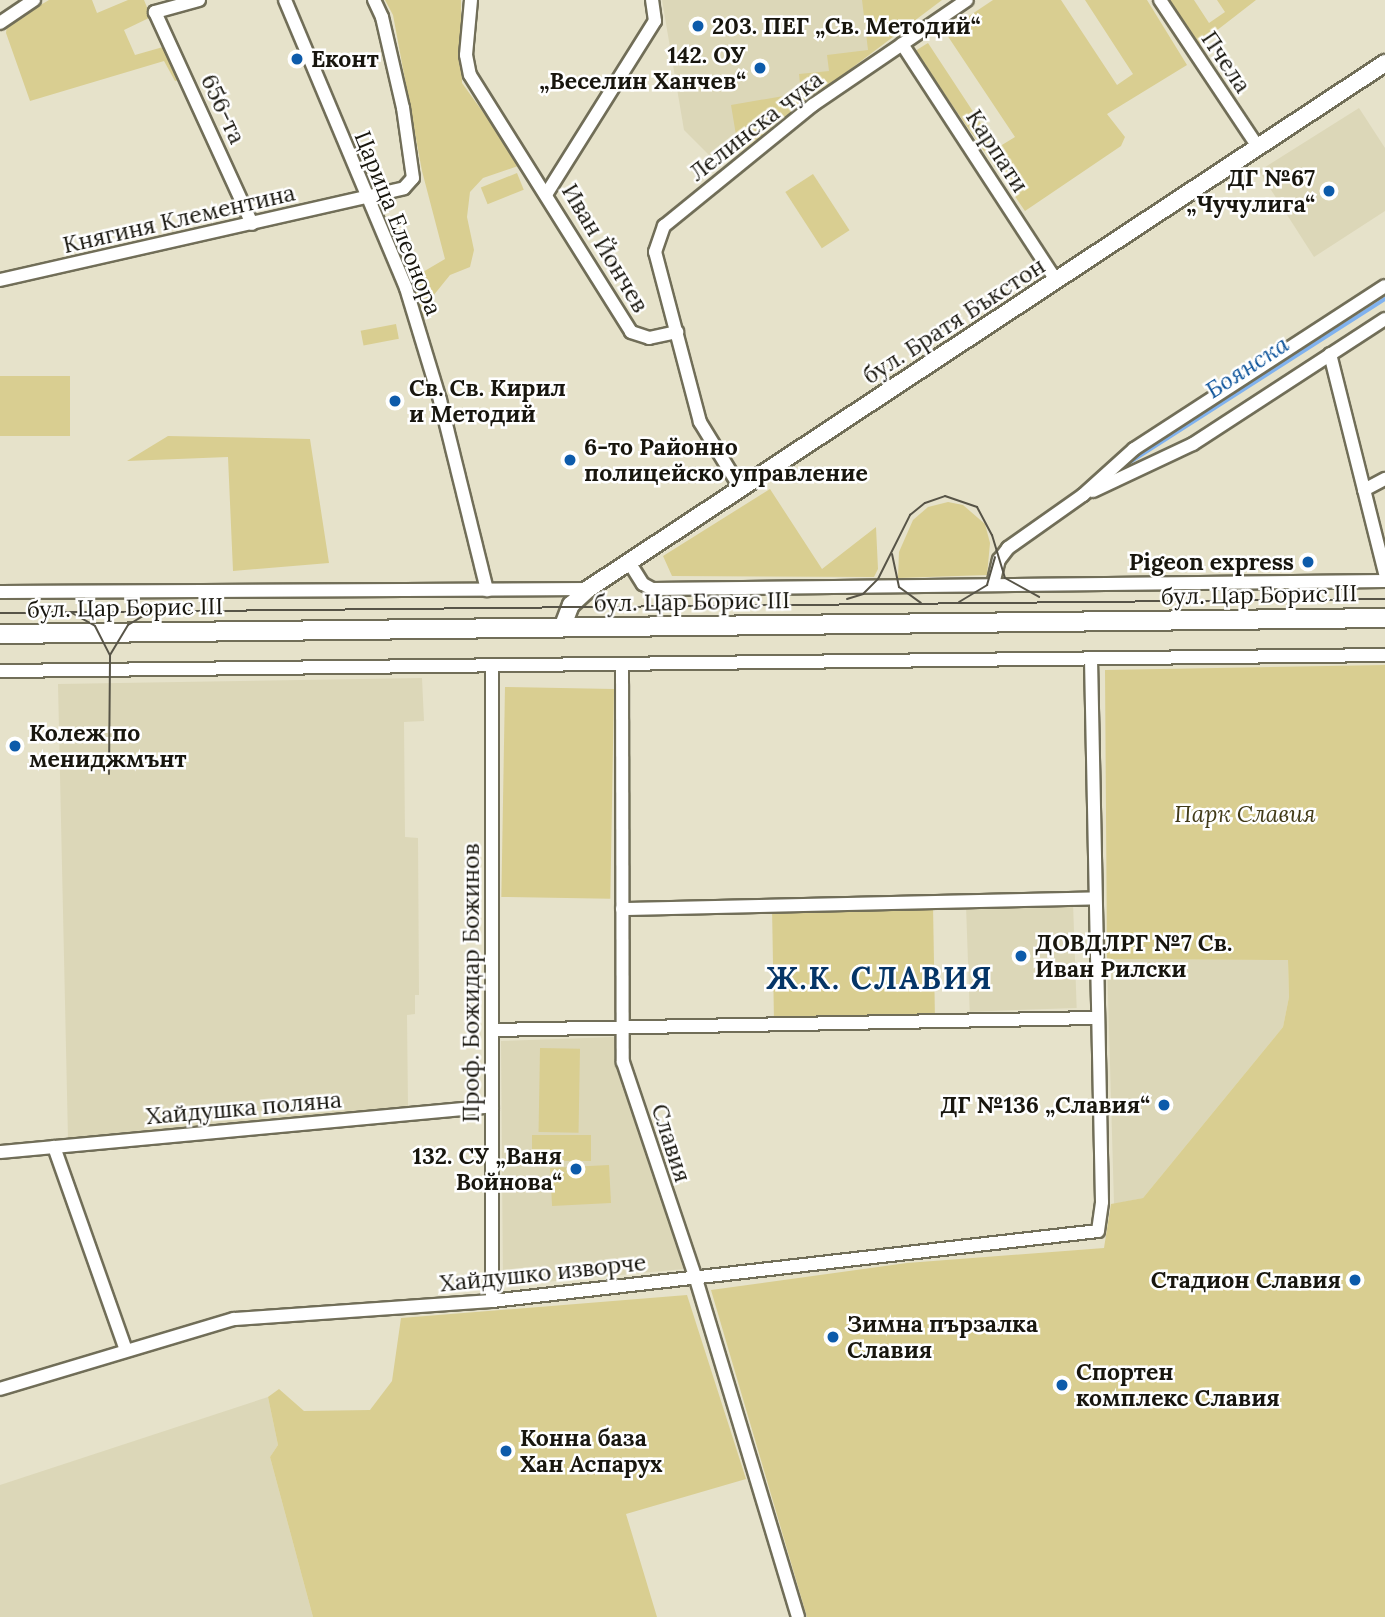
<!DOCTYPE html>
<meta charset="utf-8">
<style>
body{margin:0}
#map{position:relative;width:1385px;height:1617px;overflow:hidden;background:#e6e2ca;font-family:Lora,serif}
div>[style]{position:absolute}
.built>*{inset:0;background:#dcd7b8;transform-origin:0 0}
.green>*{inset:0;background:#d9ce91;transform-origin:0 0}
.stream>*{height:3.5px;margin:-1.75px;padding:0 1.75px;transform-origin:1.75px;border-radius:1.75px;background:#80b2ef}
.roads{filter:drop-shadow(2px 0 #716e58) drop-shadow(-2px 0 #716e58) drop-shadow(0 2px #716e58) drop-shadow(0 -2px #716e58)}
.street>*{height:12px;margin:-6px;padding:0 6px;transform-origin:6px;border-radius:6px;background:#fff}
.secondary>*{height:16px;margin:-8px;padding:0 8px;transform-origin:8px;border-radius:8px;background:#fff}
.primary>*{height:18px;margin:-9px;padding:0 9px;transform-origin:9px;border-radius:9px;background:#fff}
.tram>*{height:2px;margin:-1px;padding:0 1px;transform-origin:1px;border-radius:1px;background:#575447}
.dots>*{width:19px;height:19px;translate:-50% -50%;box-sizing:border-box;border:4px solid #fff;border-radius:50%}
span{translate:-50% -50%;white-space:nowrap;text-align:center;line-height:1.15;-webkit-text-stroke:5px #fff;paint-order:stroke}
.poi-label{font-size:23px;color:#18160e;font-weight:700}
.left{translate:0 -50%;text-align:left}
.right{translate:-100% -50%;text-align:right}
.street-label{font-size:23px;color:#18160e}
.park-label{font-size:23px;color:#423b18;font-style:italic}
.water-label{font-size:24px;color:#0b5299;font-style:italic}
.district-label{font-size:30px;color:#053567;font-weight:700;letter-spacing:2px}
</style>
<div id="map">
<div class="built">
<div style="clip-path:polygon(662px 0,874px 0,888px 37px,739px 153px,725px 153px,714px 160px,684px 130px)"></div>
<div style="clip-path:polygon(1359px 108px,1385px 148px,1385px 211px,1314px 257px,1259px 171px)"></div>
<div style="clip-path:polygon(422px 678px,424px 721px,404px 722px,405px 837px,418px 838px,419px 995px,415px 995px,415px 1014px,407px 1015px,408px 1106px,68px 1139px,58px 684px)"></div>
<div style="left:1073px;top:903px;width:105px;height:107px;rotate:88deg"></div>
<div style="clip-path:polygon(1107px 959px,1288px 960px,1289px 997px,1283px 1027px,1143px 1198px,1114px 1204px)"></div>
<div style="clip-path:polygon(615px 1037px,617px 1069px,684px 1269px,503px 1286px,501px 1041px)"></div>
<div style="clip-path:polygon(268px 1397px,278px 1445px,270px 1457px,313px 1617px,0 1617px,0 1485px)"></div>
</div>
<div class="green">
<div style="clip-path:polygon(49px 0,92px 0,97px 13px,128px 0,144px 0,151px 17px,124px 30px,135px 55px,163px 47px,179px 80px,175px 81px,164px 61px,30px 101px,6px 33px,7px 25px)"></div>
<div style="clip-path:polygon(385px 0,461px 0,462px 83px,521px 165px,483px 178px,470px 192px,467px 217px,474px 250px,470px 267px,450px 275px,433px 296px,434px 315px,418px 316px,411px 279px,445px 259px,422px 171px,393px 15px)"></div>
<div style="clip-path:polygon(862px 0,942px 0,739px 153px,731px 105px,801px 93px,799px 74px,829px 71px,827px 55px,868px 50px)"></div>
<div style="clip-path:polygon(993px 0,1061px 0,1117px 85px,1133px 74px,1085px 0,1147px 0,1187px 65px,1107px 114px,1125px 137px,1121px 146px,1025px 211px,915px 51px,928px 43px,997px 148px,1015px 137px,945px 32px)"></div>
<div style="clip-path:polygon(1169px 0,1194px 0,1209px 23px,1225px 12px,1217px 0,1256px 0,1198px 45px)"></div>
<div style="left:517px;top:173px;width:18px;height:39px;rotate:68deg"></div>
<div style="left:813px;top:174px;width:67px;height:33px;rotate:57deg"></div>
<div style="left:396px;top:324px;width:15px;height:36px;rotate:79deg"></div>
<div style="left:0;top:376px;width:70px;height:60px"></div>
<div style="clip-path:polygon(168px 436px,310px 439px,329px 563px,233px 571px,228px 457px,127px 461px)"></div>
<div style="clip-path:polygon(770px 489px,822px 569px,876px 527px,878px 569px,874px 577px,672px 576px,663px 556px)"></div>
<div style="clip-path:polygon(948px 502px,963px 505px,985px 524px,990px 543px,987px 575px,898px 578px,899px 552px,913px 520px,928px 507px)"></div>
<div style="clip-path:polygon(1385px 665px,1385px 1617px,807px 1617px,711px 1290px,907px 1263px,1104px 1248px,1111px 1204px,1143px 1198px,1283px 1027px,1289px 997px,1288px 960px,1107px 959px,1105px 670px)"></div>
<div style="left:505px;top:687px;width:109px;height:210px;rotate:1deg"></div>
<div style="left:933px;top:905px;width:109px;height:161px;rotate:89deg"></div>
<div style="left:540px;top:1048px;width:40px;height:84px;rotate:1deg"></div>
<div style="left:591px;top:1135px;width:26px;height:59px;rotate:90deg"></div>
<div style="left:609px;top:1165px;width:38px;height:59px;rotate:87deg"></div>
<div style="clip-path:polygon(687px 1295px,746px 1479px,626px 1514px,657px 1617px,313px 1617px,270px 1457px,278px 1445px,268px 1397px,279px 1389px,304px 1411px,370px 1410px,392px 1381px,401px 1318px)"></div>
</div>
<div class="stream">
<div style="left:1127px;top:464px;width:306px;rotate:-32.6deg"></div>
</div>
<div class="roads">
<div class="street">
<div style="left:199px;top:0;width:46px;rotate:164.7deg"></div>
<div style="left:155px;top:12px;width:233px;rotate:65.4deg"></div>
<div style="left:285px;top:0;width:312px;rotate:67.2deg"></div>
<div style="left:406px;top:288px;width:117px;rotate:73.1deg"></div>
<div style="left:440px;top:400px;width:196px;rotate:76.1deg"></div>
<div style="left:471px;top:0;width:55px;rotate:95.2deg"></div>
<div style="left:466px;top:55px;width:20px;rotate:79deg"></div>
<div style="left:470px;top:75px;width:303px;rotate:57.9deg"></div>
<div style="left:631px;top:332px;width:19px;rotate:18deg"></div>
<div style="left:649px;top:338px;width:29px;rotate:-12deg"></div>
<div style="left:1160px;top:0;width:177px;rotate:56.3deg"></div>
<div style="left:0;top:23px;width:41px;rotate:-34.1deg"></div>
<div style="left:902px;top:44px;width:282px;rotate:56.9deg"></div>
<div style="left:547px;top:193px;width:203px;rotate:-57.9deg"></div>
<div style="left:655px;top:21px;width:21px;rotate:-98deg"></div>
<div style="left:0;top:280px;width:414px;rotate:-12.8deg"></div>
<div style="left:404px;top:188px;width:13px;rotate:-48deg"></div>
<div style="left:413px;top:178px;width:71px;rotate:-98.1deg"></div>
<div style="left:403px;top:108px;width:93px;rotate:-103deg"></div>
<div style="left:382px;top:17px;width:19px;rotate:-115deg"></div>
<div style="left:1330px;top:354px;width:226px;rotate:75.9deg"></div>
<div style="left:741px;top:489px;width:79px;rotate:-121.5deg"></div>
<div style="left:700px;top:422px;width:176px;rotate:-104.8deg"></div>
<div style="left:655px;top:252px;width:28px;rotate:-71deg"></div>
<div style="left:664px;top:226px;width:192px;rotate:-39.1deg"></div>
<div style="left:813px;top:105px;width:186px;rotate:-34.3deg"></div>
<div style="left:1364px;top:490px;width:24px;rotate:-28deg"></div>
<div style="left:1093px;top:491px;width:110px;rotate:-25.2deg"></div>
<div style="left:1193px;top:444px;width:229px;rotate:-33.1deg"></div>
<div style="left:629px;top:562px;width:26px;rotate:58deg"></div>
<div style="left:643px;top:584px;width:10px;rotate:29deg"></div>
<div style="left:652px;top:589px;width:733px;rotate:-0.63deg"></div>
<div style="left:993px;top:585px;width:26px;rotate:-77deg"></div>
<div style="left:999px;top:560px;width:15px;rotate:-53deg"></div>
<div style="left:1008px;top:548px;width:92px;rotate:-35.2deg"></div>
<div style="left:1083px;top:495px;width:69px;rotate:-42deg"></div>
<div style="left:1134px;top:449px;width:299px;rotate:-33deg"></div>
<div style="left:0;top:592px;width:588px;rotate:-0.29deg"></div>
<div style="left:622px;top:664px;width:398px;rotate:89.9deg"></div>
<div style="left:623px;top:1062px;width:229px;rotate:71.4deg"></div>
<div style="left:696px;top:1279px;width:353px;rotate:73.2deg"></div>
<div style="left:0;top:671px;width:1385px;rotate:-0.66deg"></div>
<div style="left:622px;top:909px;width:473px;rotate:-1.3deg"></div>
<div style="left:492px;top:1030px;width:605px;rotate:-1.14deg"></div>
<div style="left:54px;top:1147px;width:215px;rotate:70.5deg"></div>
<div style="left:0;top:1152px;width:494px;rotate:-5.3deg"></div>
<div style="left:492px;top:1301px;width:635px;rotate:-90deg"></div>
<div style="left:0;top:1389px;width:244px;rotate:-16.7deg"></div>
<div style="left:234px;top:1319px;width:259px;rotate:-4deg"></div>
<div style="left:492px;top:1301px;width:610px;rotate:-6.59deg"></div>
<div style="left:1098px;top:1231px;width:29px;rotate:-82deg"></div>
<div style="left:1102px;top:1202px;width:543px;rotate:-91.16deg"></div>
</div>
<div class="secondary">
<div style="left:562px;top:628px;width:25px;rotate:-69deg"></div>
<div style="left:571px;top:605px;width:23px;rotate:-43deg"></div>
<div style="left:588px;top:589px;width:955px;rotate:-33.42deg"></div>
</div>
<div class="primary">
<div style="left:0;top:634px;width:1385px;rotate:-0.66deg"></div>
</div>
</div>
<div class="tram">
<div style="left:892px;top:554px;width:34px;rotate:78deg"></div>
<div style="left:899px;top:587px;width:27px;rotate:36deg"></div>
<div style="left:847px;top:599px;width:17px;rotate:-17deg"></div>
<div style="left:863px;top:594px;width:21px;rotate:-45deg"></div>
<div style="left:878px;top:579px;width:72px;rotate:-63.4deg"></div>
<div style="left:910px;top:515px;width:19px;rotate:-39deg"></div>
<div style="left:925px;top:503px;width:21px;rotate:-19deg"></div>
<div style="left:945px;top:496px;width:34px;rotate:19deg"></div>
<div style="left:977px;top:507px;width:32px;rotate:62deg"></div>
<div style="left:992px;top:535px;width:45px;rotate:73.2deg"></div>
<div style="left:1005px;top:578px;width:39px;rotate:29deg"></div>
<div style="left:959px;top:602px;width:33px;rotate:-31deg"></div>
<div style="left:987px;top:585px;width:29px;rotate:-74deg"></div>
<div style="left:0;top:613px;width:1385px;rotate:-0.58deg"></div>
<div style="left:72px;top:613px;width:26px;rotate:29deg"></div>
<div style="left:95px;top:626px;width:33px;rotate:63deg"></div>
<div style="left:109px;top:774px;width:119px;rotate:-89.5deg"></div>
<div style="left:110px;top:655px;width:35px;rotate:-59deg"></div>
<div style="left:128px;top:625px;width:23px;rotate:-31deg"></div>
</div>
<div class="dots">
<div style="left:698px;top:26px;background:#0d5baa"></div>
<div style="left:297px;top:59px;background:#0d5baa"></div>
<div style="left:760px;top:68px;background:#0d5baa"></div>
<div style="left:1329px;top:191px;background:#0d5baa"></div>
<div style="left:395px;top:401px;background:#0d5baa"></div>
<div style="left:570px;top:460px;background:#0d5baa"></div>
<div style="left:1308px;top:562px;background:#0d5baa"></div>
<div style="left:15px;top:746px;background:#0d5baa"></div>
<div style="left:1021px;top:956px;background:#0d5baa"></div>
<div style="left:1164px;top:1105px;background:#0d5baa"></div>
<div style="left:576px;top:1169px;background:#0d5baa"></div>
<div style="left:1355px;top:1280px;background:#0d5baa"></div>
<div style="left:833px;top:1337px;background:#0d5baa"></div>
<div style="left:1062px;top:1385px;background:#0d5baa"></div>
<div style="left:506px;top:1451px;background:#0d5baa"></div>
</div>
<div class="poi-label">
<span class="left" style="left:712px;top:26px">203. ПЕГ „Св. Методий“</span>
<span class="right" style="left:746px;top:68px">142. ОУ<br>„Веселин Ханчев“</span>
<span class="left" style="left:311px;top:59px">Еконт</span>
<span class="right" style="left:1315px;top:191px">ДГ №67<br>„Чучулига“</span>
<span class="left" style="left:409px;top:401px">Св. Св. Кирил<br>и Методий</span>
<span class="left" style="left:584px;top:460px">6-то Районно<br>полицейско управление</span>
<span class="right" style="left:1294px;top:562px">Pigeon express</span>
<span class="left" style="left:29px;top:746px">Колеж по<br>мениджмънт</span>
<span class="left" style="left:1035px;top:956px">ДОВДЛРГ №7 Св.<br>Иван Рилски</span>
<span class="right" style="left:1150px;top:1105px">ДГ №136 „Славия“</span>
<span class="right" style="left:562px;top:1169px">132. СУ „Ваня<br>Войнова“</span>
<span class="right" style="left:1341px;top:1280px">Стадион Славия</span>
<span class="left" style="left:847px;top:1337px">Зимна пързалка<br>Славия</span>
<span class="left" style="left:1076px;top:1385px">Спортен<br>комплекс Славия</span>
<span class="left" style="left:520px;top:1451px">Конна база<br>Хан Аспарух</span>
</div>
<div class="street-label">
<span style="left:1226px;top:62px;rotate:56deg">Пчела</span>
<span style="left:223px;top:109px;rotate:65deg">656-та</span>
<span style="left:756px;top:126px;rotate:-38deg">Лелинска чука</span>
<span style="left:997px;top:151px;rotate:57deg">Карпати</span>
<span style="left:179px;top:219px;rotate:-13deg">Княгиня Клементина</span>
<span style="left:398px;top:223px;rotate:68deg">Царица Елеонора</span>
<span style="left:605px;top:248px;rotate:59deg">Иван Йончев</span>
<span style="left:954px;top:321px;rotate:-33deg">бул. Братя Бъкстон</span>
<span style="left:1259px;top:595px;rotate:-1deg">бул. Цар Борис III</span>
<span style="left:692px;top:602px;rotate:-1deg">бул. Цар Борис III</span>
<span style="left:125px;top:608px;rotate:-1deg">бул. Цар Борис III</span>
<span style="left:471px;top:983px;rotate:-90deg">Проф. Божидар Божинов</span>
<span style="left:244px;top:1108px;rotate:-5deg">Хайдушка поляна</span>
<span style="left:671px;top:1143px;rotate:72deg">Славия</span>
<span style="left:543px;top:1273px;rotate:-6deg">Хайдушко изворче</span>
</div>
<div class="park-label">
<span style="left:1245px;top:814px">Парк Славия</span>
</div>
<div class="water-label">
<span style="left:1247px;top:367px;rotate:-33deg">Боянска</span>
</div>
<div class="district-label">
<span style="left:880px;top:978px">Ж.К. СЛАВИЯ</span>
</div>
</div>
